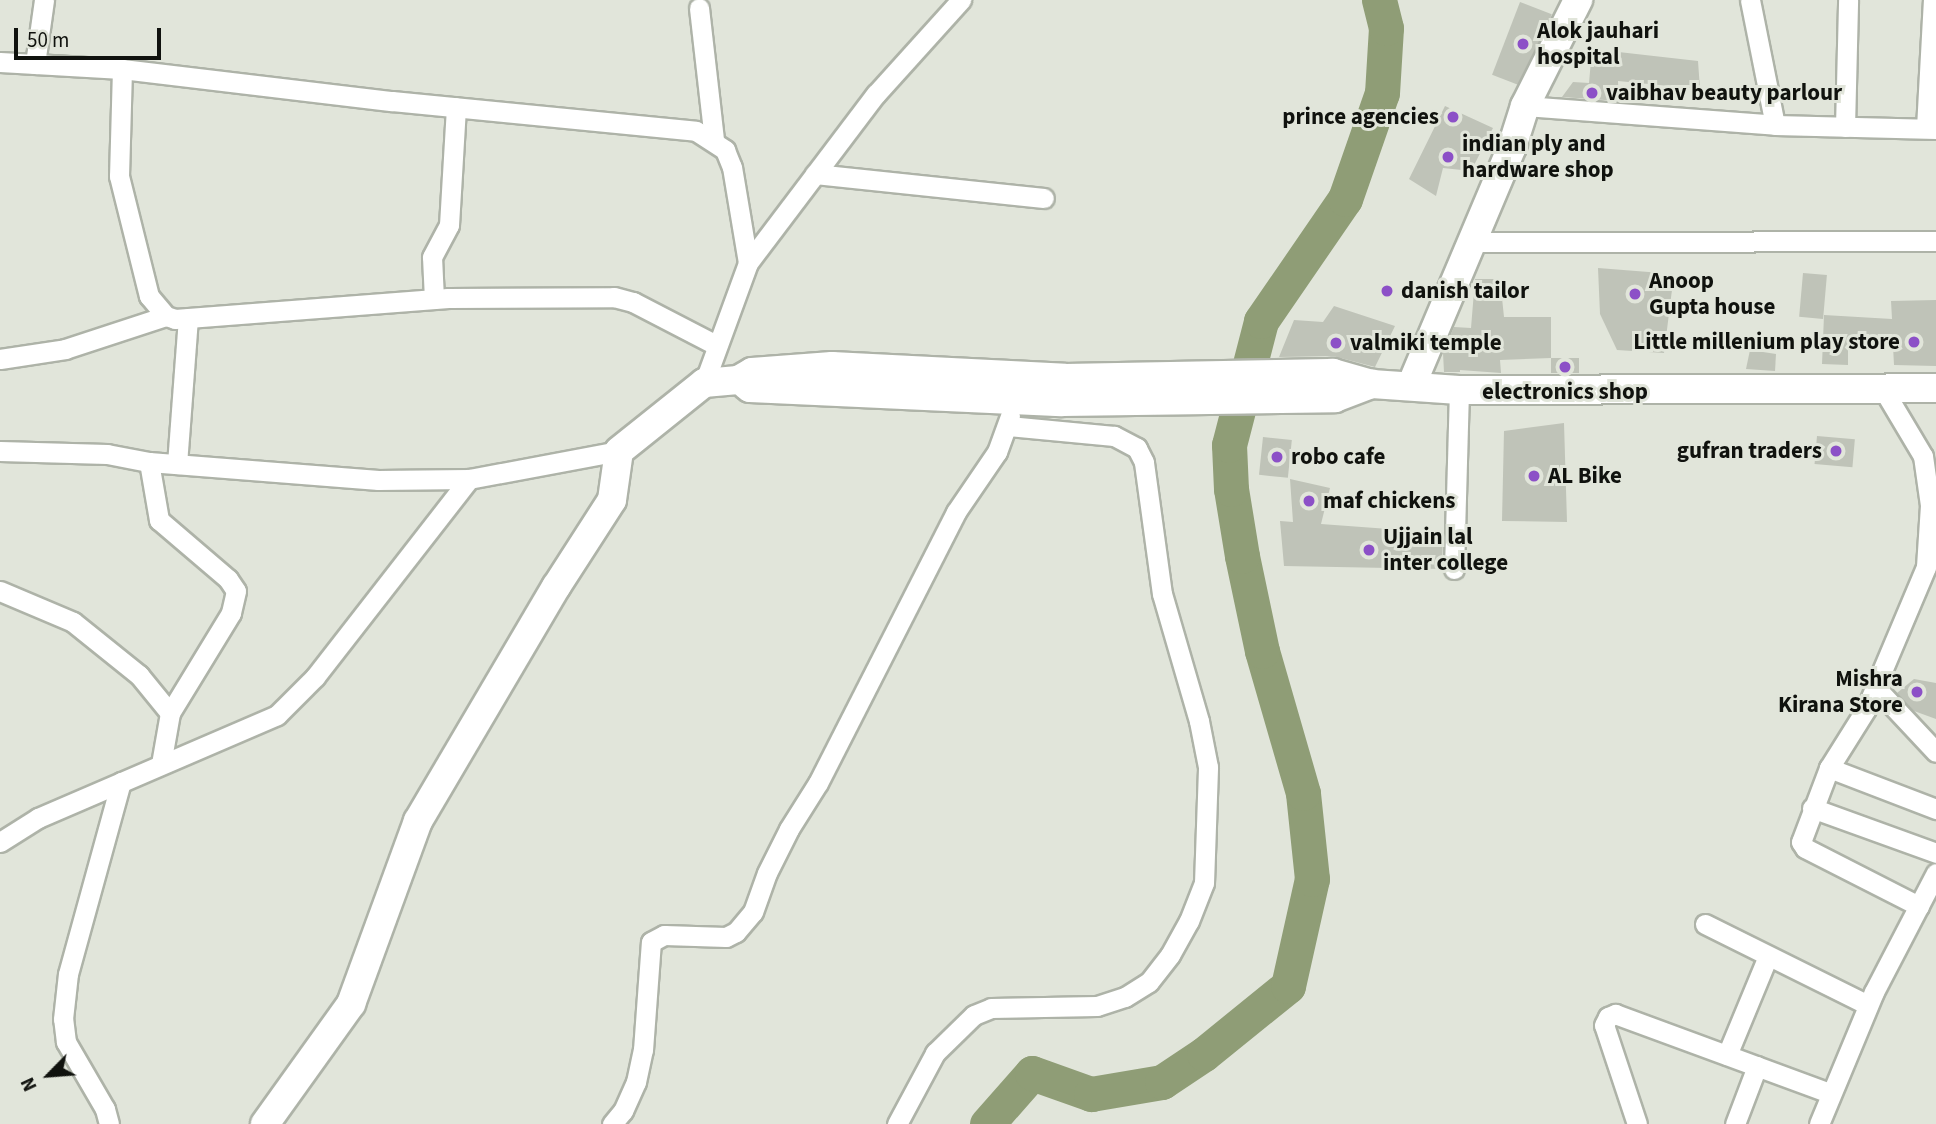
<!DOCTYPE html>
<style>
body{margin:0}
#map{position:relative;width:1936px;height:1124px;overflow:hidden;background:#e1e5da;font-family:"Source Sans 3",sans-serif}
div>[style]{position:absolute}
.river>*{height:35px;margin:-17.5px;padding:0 17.5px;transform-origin:17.5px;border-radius:17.5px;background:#8f9d76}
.building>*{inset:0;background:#bfc3b8;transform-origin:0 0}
.roads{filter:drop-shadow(2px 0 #aeb3a8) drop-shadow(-2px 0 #aeb3a8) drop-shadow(0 2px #aeb3a8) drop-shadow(0 -2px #aeb3a8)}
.street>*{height:19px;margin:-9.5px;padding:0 9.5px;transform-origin:9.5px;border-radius:9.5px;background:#fff}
.secondary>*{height:28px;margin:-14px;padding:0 14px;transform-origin:14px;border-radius:14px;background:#fff}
.dots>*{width:19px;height:19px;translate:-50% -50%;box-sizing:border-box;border:4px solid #e1e5da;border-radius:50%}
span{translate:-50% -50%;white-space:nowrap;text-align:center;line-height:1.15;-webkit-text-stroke:6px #e1e5da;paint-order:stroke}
.poi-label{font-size:23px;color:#10120e;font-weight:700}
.left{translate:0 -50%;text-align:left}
.right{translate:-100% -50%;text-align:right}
.north{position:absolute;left:14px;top:1040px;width:70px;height:70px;-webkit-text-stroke:5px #e1e5da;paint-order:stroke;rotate:245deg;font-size:19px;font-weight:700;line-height:28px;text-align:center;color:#10120e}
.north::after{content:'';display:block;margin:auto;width:24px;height:32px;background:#10120e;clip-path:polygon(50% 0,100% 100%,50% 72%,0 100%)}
.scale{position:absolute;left:14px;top:28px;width:147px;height:32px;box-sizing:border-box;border:4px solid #10120e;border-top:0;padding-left:9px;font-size:21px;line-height:24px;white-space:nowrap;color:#10120e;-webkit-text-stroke:5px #e1e5da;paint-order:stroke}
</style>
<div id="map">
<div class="river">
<div style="left:987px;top:1124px;width:68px;rotate:-48.6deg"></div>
<div style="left:1032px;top:1073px;width:63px;rotate:19.6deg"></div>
<div style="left:1091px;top:1094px;width:72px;rotate:-9.6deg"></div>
<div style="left:1162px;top:1082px;width:50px;rotate:-33.7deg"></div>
<div style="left:1204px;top:1054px;width:108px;rotate:-39deg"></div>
<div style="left:1288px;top:986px;width:110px;rotate:-77.4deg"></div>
<div style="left:1312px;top:879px;width:86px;rotate:-96deg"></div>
<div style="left:1303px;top:793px;width:148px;rotate:-106.1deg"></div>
<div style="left:1262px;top:651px;width:97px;rotate:-101.9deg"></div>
<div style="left:1242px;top:556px;width:68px;rotate:-99.3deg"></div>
<div style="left:1231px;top:489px;width:44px;rotate:-92.6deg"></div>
<div style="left:1229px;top:445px;width:128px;rotate:-75.5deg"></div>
<div style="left:1261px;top:321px;width:148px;rotate:-55.5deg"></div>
<div style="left:1345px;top:199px;width:112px;rotate:-70.8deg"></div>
<div style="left:1382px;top:93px;width:65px;rotate:-86.5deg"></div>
<div style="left:1386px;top:28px;width:29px;rotate:-104deg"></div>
</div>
<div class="building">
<div style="left:1520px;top:2px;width:34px;height:78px;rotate:21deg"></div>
<div style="clip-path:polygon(1592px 49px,1698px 61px,1700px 89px,1618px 81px,1619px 101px,1562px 97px,1573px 82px,1589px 83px)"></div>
<div style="clip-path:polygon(1445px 106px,1493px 128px,1471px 171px,1443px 168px,1436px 196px,1409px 179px)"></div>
<div style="clip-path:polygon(1598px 268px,1674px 274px,1664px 353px,1617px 350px,1600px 314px)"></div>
<div style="left:1803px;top:273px;width:24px;height:44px;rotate:5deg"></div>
<div style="clip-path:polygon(1475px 279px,1500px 279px,1504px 317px,1551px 317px,1551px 358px,1500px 360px,1501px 373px,1460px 370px,1460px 372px,1444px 372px,1443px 353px,1454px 327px,1471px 328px)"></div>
<div style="clip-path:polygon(1936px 300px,1936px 366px,1894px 365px,1893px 346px,1848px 348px,1848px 365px,1822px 364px,1824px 315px,1892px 319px,1891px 301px)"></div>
<div style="clip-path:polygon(1334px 306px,1395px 326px,1375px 367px,1333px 356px,1279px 357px,1294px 320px,1323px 322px)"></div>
<div style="clip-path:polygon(1750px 350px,1776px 354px,1775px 371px,1746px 369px)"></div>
<div style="left:1551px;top:358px;width:28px;height:15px"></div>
<div style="clip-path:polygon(1564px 423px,1567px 522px,1502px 521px,1504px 431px)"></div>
<div style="left:1817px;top:436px;width:38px;height:28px;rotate:5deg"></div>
<div style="left:1263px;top:437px;width:29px;height:38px;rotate:6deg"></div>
<div style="clip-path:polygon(1290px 479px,1330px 488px,1321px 524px,1443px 533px,1442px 569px,1284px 566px,1280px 521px,1293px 522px)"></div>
<div style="clip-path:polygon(1914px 679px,1936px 683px,1936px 719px,1914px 711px,1897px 693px)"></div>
</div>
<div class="roads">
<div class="street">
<div style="left:1750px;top:0;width:127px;rotate:78.7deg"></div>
<div style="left:699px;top:8px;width:133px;rotate:83.5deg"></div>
<div style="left:0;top:62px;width:122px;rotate:3.3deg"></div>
<div style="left:122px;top:69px;width:272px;rotate:6.8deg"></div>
<div style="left:392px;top:101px;width:305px;rotate:5.6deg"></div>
<div style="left:696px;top:131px;width:35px;rotate:33deg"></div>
<div style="left:725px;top:150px;width:18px;rotate:68deg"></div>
<div style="left:732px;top:167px;width:97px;rotate:80.5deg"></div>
<div style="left:748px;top:263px;width:128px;rotate:110.1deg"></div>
<div style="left:35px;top:64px;width:65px;rotate:-82deg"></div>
<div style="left:122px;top:69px;width:107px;rotate:91.6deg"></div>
<div style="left:119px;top:176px;width:124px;rotate:76deg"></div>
<div style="left:149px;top:296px;width:26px;rotate:50deg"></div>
<div style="left:166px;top:316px;width:9px;rotate:18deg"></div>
<div style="left:175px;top:319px;width:274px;rotate:-4.4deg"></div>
<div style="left:448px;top:298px;width:166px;rotate:-0.3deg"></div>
<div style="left:614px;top:297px;width:20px;rotate:15deg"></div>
<div style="left:633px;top:302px;width:93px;rotate:27.4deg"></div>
<div style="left:1525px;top:106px;width:251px;rotate:4.3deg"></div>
<div style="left:1775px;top:125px;width:161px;rotate:1.4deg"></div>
<div style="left:1845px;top:127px;width:127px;rotate:-88.6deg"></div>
<div style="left:1926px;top:128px;width:128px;rotate:-86.9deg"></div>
<div style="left:815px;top:174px;width:230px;rotate:6deg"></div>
<div style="left:1472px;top:242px;width:464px;rotate:-0.1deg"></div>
<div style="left:748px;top:263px;width:212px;rotate:-52.9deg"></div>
<div style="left:876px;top:94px;width:127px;rotate:-47.9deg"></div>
<div style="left:434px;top:299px;width:42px;rotate:-92.7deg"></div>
<div style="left:432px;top:257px;width:36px;rotate:-62deg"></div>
<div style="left:449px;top:225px;width:118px;rotate:-86.6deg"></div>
<div style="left:0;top:359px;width:66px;rotate:-8.7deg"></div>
<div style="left:65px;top:349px;width:106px;rotate:-18.1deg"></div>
<div style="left:1883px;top:389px;width:78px;rotate:59.2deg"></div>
<div style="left:1923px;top:456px;width:49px;rotate:81.9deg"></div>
<div style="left:1930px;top:505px;width:62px;rotate:93.7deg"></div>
<div style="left:1926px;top:567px;width:154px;rotate:112.9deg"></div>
<div style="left:1866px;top:709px;width:70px;rotate:122.1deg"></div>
<div style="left:1829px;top:768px;width:79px;rotate:110.7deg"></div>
<div style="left:1801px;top:842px;width:7px;rotate:56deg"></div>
<div style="left:1805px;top:848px;width:128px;rotate:27deg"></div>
<div style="left:0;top:451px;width:107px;rotate:1.6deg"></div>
<div style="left:107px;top:454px;width:43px;rotate:10.8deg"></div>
<div style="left:149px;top:462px;width:230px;rotate:4.5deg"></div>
<div style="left:378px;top:480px;width:91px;rotate:-0.6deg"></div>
<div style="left:469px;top:479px;width:153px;rotate:-10.6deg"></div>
<div style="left:149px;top:462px;width:59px;rotate:80.2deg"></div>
<div style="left:159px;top:520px;width:91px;rotate:40.5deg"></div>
<div style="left:228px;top:579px;width:14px;rotate:56deg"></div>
<div style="left:236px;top:591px;width:23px;rotate:103deg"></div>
<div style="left:231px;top:613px;width:117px;rotate:121.4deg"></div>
<div style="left:170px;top:713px;width:52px;rotate:100deg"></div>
<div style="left:177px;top:464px;width:146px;rotate:-85.7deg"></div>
<div style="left:1454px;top:569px;width:179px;rotate:-88.4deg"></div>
<div style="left:0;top:591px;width:79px;rotate:23deg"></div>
<div style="left:73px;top:622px;width:85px;rotate:38.8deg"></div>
<div style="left:139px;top:675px;width:49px;rotate:50.8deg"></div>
<div style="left:1875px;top:687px;width:89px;rotate:46.8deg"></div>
<div style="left:1829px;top:768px;width:115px;rotate:21deg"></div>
<div style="left:1812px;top:808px;width:132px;rotate:19.9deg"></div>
<div style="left:0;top:842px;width:45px;rotate:-32.3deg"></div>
<div style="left:38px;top:818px;width:260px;rotate:-23.3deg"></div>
<div style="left:277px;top:715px;width:54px;rotate:-45deg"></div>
<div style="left:315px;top:677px;width:251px;rotate:-52.1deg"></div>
<div style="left:1705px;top:924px;width:182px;rotate:26.4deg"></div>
<div style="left:1727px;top:1055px;width:107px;rotate:-67.5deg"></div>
<div style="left:109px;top:1124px;width:16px;rotate:-105deg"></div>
<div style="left:105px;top:1109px;width:78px;rotate:-120.2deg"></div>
<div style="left:66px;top:1042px;width:23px;rotate:-97deg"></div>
<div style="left:63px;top:1019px;width:45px;rotate:-83.7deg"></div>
<div style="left:68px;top:974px;width:199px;rotate:-74.6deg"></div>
<div style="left:612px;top:1124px;width:17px;rotate:-50deg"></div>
<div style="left:623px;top:1111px;width:32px;rotate:-66deg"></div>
<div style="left:636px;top:1082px;width:33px;rotate:-78deg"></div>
<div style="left:643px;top:1050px;width:108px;rotate:-85.8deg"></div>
<div style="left:651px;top:942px;width:15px;rotate:-28deg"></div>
<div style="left:664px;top:935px;width:62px;rotate:1.8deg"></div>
<div style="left:726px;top:937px;width:11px;rotate:-27deg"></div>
<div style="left:736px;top:932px;width:26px;rotate:-50deg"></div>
<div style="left:753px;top:912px;width:41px;rotate:-70.3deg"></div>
<div style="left:767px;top:873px;width:49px;rotate:-63.4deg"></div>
<div style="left:789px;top:829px;width:54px;rotate:-57.8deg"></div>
<div style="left:818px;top:783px;width:304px;rotate:-63deg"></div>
<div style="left:956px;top:512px;width:73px;rotate:-55.7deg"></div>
<div style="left:997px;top:452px;width:38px;rotate:-70deg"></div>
<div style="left:897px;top:1124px;width:81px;rotate:-61.8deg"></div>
<div style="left:935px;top:1053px;width:54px;rotate:-44.3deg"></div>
<div style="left:974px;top:1015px;width:18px;rotate:-22deg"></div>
<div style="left:991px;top:1008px;width:106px;rotate:-1.1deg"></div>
<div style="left:1097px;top:1006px;width:29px;rotate:-18deg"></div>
<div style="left:1125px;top:997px;width:28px;rotate:-32deg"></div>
<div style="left:1149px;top:982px;width:34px;rotate:-52deg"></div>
<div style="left:1170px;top:955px;width:39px;rotate:-61deg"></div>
<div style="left:1189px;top:921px;width:41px;rotate:-68.5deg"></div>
<div style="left:1204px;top:883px;width:116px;rotate:-88deg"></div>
<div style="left:1208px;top:767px;width:47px;rotate:-101.1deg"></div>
<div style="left:1199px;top:721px;width:132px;rotate:-106.2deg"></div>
<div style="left:1162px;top:594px;width:133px;rotate:-97.8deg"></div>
<div style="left:1144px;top:462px;width:16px;rotate:-117deg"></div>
<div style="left:1137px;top:448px;width:26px;rotate:-152deg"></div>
<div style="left:1114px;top:436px;width:106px;rotate:-174.6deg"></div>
<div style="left:1637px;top:1124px;width:104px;rotate:-108.4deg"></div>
<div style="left:1604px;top:1025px;width:9px;rotate:-63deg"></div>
<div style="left:1608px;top:1017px;width:8px;rotate:-23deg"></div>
<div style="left:1615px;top:1014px;width:229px;rotate:20.2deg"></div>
<div style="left:1735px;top:1124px;width:62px;rotate:-69.2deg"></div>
<div style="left:1819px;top:1124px;width:143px;rotate:-67.4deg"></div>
<div style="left:1874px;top:992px;width:134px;rotate:-62.5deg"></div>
</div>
<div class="secondary">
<div style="left:746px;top:385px;width:5px;rotate:37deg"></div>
<div style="left:750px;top:388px;width:312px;rotate:2.6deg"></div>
<div style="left:1062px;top:402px;width:273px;rotate:-0.8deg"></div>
<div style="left:1335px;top:398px;width:40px;rotate:-21deg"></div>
<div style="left:1411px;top:386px;width:259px;rotate:-67.1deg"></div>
<div style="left:1512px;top:147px;width:43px;rotate:-72.4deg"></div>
<div style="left:1525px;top:106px;width:119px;rotate:-63.4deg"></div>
<div style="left:265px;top:1124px;width:148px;rotate:-54.4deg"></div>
<div style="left:351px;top:1004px;width:195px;rotate:-69.9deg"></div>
<div style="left:418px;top:821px;width:272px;rotate:-59.5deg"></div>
<div style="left:556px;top:587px;width:103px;rotate:-57.2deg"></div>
<div style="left:612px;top:500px;width:49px;rotate:-81.9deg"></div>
<div style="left:619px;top:451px;width:109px;rotate:-38.7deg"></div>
<div style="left:704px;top:383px;width:34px;rotate:-5deg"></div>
<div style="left:738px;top:380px;width:16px;rotate:-30deg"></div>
<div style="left:752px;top:372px;width:80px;rotate:-4.3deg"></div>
<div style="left:832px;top:366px;width:233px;rotate:2.9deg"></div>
<div style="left:1065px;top:378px;width:268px;rotate:-1.1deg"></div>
<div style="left:1333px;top:373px;width:41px;rotate:15.8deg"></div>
<div style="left:1372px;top:384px;width:87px;rotate:3.9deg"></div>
<div style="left:1459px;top:390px;width:477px;rotate:-0.2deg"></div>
</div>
</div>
<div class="dots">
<div style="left:1523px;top:44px;background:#8c50c7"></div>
<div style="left:1592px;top:93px;background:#8c50c7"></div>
<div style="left:1453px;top:117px;background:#8c50c7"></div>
<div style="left:1448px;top:157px;background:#8c50c7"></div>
<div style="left:1387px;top:291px;background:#8c50c7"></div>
<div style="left:1635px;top:294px;background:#8c50c7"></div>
<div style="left:1914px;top:342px;background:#8c50c7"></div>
<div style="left:1336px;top:343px;background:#8c50c7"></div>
<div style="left:1565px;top:367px;background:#8c50c7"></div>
<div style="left:1836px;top:451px;background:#8c50c7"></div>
<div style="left:1277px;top:457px;background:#8c50c7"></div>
<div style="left:1534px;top:476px;background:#8c50c7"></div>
<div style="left:1309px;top:501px;background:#8c50c7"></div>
<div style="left:1369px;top:550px;background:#8c50c7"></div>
<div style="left:1917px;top:692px;background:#8c50c7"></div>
</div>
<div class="poi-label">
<span class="left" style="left:1537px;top:44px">Alok jauhari<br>hospital</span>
<span class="left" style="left:1606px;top:93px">vaibhav beauty parlour</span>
<span class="right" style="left:1439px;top:117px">prince agencies</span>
<span class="left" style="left:1462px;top:157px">indian ply and<br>hardware shop</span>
<span class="left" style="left:1649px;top:294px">Anoop<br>Gupta house</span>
<span class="left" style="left:1401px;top:291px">danish tailor</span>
<span class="right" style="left:1900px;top:342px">Little millenium play store</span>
<span class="left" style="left:1350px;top:343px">valmiki temple</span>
<span style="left:1565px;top:392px">electronics shop</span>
<span class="right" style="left:1822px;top:451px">gufran traders</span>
<span class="left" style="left:1291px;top:457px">robo cafe</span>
<span class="left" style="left:1548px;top:476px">AL Bike</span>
<span class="left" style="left:1323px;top:501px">maf chickens</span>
<span class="left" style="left:1383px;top:550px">Ujjain lal<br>inter college</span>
<span class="right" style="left:1903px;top:692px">Mishra<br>Kirana Store</span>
</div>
<div class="north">N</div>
<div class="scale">50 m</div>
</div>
